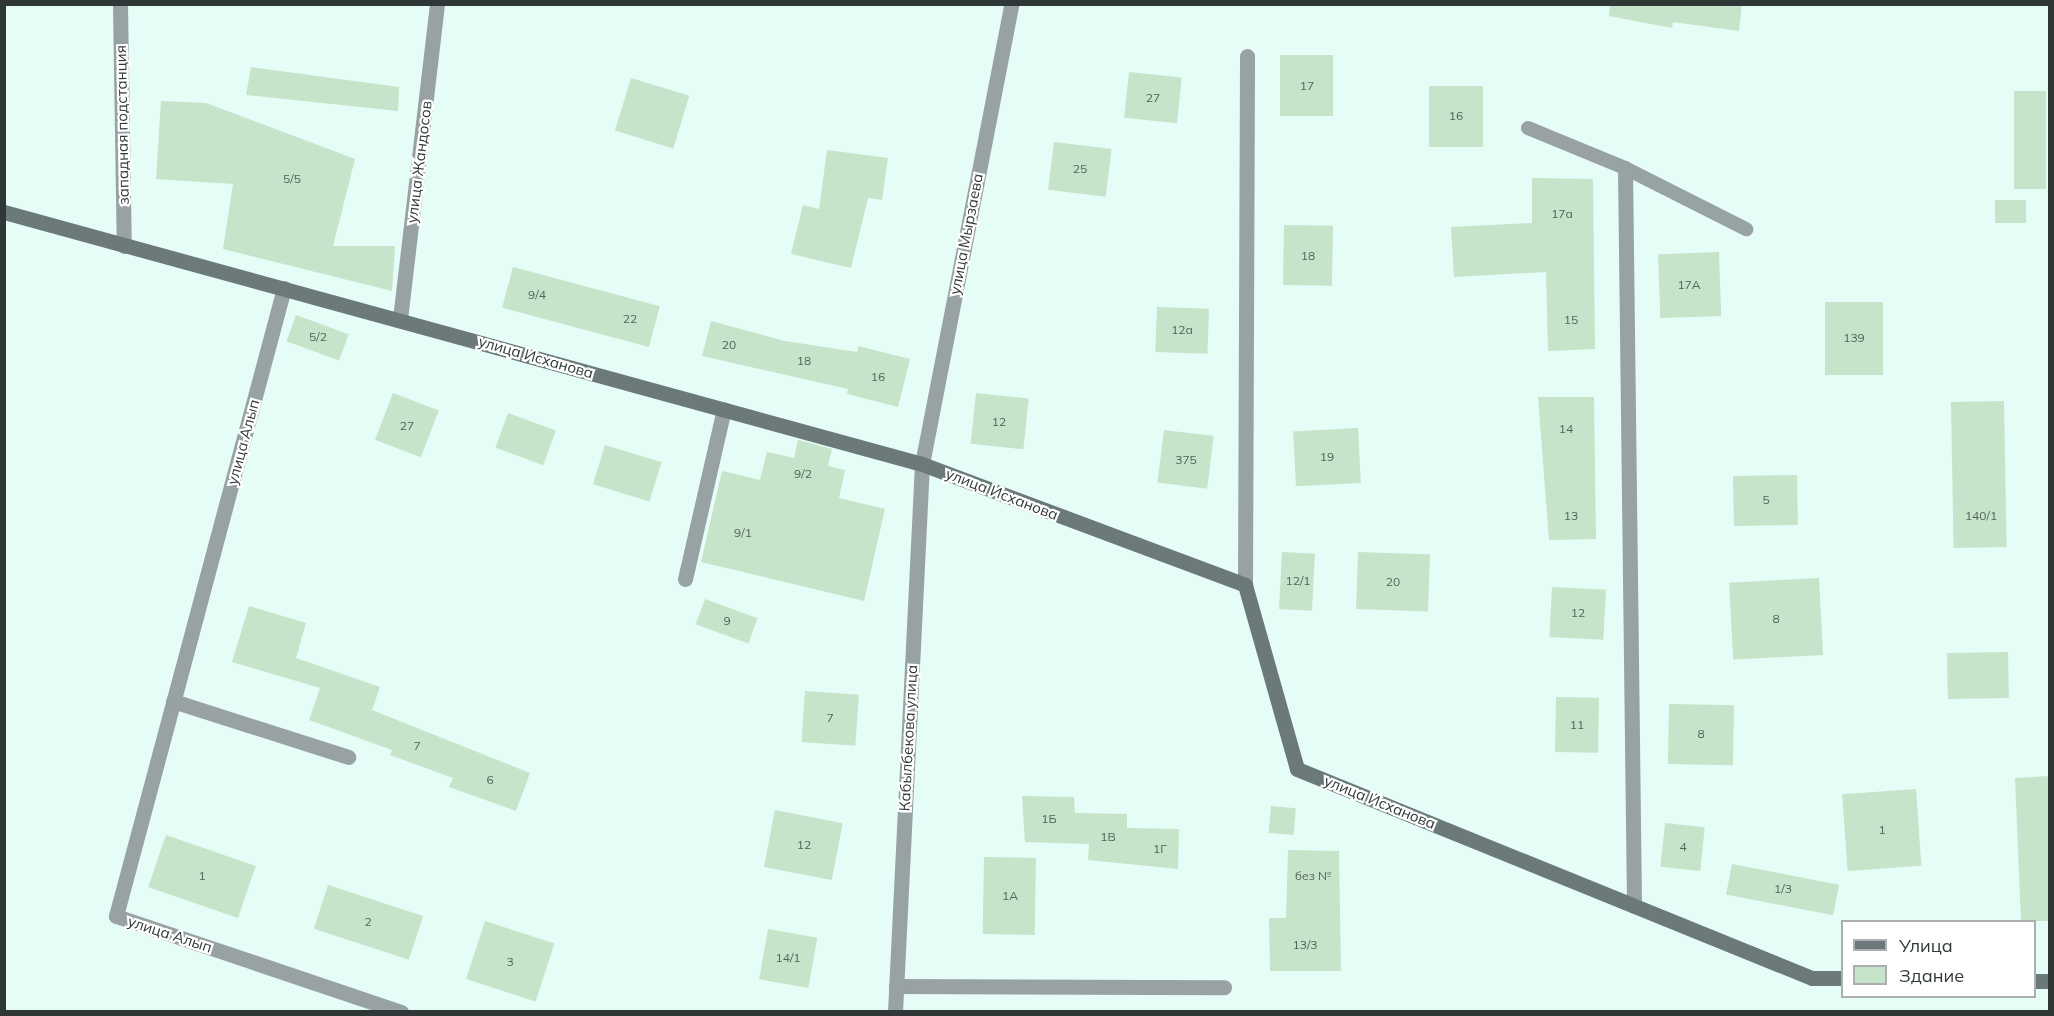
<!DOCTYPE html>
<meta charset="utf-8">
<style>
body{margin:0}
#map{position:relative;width:2054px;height:1016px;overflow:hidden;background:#e6fcf7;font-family:Mulish,sans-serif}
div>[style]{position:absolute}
.building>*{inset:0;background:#c5e4c9;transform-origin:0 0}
.lane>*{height:14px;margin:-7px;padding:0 7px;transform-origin:7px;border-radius:7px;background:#98a1a3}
.street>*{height:15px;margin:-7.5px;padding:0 7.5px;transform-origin:7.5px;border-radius:7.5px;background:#98a1a3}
.secondary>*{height:15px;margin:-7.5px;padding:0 7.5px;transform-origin:7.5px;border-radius:7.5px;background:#6b797b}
span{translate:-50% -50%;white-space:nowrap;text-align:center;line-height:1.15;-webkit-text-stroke:4.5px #fff;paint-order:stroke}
.number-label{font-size:12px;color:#54635b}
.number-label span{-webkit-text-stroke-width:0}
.street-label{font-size:15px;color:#2f3836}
.frame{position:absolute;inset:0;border:6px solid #2f3836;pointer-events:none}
.legend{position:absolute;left:1841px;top:920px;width:195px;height:78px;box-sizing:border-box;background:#fff;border:2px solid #acafaf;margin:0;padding:8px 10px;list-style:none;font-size:18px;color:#2f3836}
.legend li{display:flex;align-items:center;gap:12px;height:30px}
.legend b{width:30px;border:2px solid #acafaf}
</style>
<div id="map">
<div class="building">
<div style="clip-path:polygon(1610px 4px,1742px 4px,1739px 31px,1673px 22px,1672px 28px,1609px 16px)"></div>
<div style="left:1280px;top:55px;width:53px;height:61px"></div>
<div style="clip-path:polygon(251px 67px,399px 87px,398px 111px,246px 95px)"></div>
<div style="left:1129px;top:72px;width:53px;height:46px;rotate:6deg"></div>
<div style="left:631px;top:78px;width:61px;height:55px;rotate:17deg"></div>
<div style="left:1429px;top:86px;width:54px;height:61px"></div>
<div style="left:2014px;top:91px;width:32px;height:98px"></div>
<div style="clip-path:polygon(161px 101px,206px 103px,355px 159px,333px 246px,395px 246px,392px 291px,223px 249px,233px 184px,156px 179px)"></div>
<div style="left:1054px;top:142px;width:58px;height:48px;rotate:7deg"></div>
<div style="clip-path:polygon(827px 150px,888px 158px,882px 200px,868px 198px,851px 268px,791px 254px,803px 205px,819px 209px)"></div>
<div style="clip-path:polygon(1532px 178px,1593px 179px,1595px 349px,1548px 351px,1546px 272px,1454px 277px,1451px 227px,1532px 223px)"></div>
<div style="left:1995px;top:200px;width:31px;height:23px"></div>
<div style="left:1284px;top:225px;width:49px;height:60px;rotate:1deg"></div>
<div style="left:1719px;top:252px;width:64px;height:61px;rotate:88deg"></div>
<div style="left:513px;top:267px;width:152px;height:42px;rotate:15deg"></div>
<div style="left:1825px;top:302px;width:58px;height:73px"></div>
<div style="left:1157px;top:307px;width:52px;height:45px;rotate:2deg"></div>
<div style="left:296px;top:315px;width:56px;height:28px;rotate:20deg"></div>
<div style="clip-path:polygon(711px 321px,785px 341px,857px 352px,858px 346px,910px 359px,898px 407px,847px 394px,848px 389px,702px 356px)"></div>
<div style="left:393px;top:393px;width:49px;height:50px;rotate:21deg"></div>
<div style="left:976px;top:393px;width:53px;height:51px;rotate:6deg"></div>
<div style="clip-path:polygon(1538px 397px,1594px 397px,1596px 539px,1549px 540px)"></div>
<div style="left:2004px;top:401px;width:146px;height:53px;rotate:89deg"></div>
<div style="left:508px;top:413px;width:51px;height:37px;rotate:20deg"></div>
<div style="left:1358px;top:428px;width:55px;height:65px;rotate:87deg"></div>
<div style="left:1164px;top:430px;width:50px;height:53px;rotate:7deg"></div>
<div style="clip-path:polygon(798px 440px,832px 449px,828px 466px,845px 470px,839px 498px,885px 509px,864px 601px,701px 562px,722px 471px,760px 480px,767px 452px,794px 458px)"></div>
<div style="left:605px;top:445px;width:59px;height:41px;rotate:17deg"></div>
<div style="left:1797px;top:475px;width:50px;height:64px;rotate:89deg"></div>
<div style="left:1282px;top:552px;width:33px;height:57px;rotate:3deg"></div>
<div style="left:1358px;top:552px;width:72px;height:57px;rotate:2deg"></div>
<div style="left:1819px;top:578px;width:77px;height:90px;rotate:87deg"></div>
<div style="left:1552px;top:587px;width:54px;height:50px;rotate:3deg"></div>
<div style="left:705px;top:599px;width:56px;height:27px;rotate:20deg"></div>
<div style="clip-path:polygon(249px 606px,306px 623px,296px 658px,380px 687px,372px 710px,530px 773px,516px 811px,449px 787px,453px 778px,390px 755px,392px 750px,309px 720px,320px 688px,232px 662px)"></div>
<div style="left:2008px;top:652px;width:46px;height:61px;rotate:89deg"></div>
<div style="left:805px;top:691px;width:54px;height:51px;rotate:4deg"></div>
<div style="left:1556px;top:697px;width:43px;height:55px;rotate:1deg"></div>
<div style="left:1669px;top:704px;width:65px;height:60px;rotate:1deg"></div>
<div style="clip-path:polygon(2049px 776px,2049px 921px,2021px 921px,2015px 778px)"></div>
<div style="left:1916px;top:789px;width:77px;height:74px;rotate:86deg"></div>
<div style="clip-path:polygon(1022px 796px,1074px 797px,1075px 813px,1127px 814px,1127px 828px,1179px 829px,1178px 869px,1088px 860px,1089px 844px,1025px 842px)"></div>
<div style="left:1271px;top:806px;width:25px;height:27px;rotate:5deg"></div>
<div style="left:775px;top:810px;width:69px;height:58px;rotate:11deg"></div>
<div style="left:1665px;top:823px;width:40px;height:44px;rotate:6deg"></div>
<div style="left:166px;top:835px;width:95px;height:55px;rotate:19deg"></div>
<div style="clip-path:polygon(1288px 850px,1339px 851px,1341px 971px,1270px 971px,1269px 918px,1286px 918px)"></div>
<div style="left:984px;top:857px;width:52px;height:77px;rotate:1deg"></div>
<div style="left:1732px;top:864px;width:109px;height:31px;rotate:11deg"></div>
<div style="left:328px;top:885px;width:100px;height:46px;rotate:18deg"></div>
<div style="left:485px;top:921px;width:73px;height:61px;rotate:18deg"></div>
<div style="left:768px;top:929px;width:50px;height:51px;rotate:10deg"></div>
</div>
<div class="lane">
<div style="left:1528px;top:128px;width:105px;rotate:22.4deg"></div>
<div style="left:1625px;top:168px;width:136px;rotate:26.8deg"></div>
</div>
<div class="street">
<div style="left:120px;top:4px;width:242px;rotate:89.1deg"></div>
<div style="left:1625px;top:168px;width:738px;rotate:89.3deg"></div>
<div style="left:284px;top:288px;width:650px;rotate:104.98deg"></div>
<div style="left:116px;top:916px;width:301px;rotate:18.6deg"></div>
<div style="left:400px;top:319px;width:317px;rotate:-83.3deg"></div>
<div style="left:685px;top:579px;width:174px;rotate:-77.1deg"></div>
<div style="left:1245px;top:585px;width:529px;rotate:-89.78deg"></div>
<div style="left:173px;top:701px;width:184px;rotate:17.7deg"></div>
<div style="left:896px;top:986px;width:328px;rotate:0.2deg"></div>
<div style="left:895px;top:1012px;width:549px;rotate:-87.18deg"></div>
<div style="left:922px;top:464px;width:469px;rotate:-79deg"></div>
</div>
<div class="secondary">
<div style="left:4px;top:212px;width:952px;rotate:15.35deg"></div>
<div style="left:922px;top:464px;width:345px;rotate:20.5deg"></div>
<div style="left:1245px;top:585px;width:191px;rotate:74.2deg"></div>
<div style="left:1297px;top:769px;width:556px;rotate:22.09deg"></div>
<div style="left:1812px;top:978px;width:30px"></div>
<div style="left:2034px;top:981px;width:16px"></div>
</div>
<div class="number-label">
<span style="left:1307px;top:86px">17</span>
<span style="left:1153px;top:98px">27</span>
<span style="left:1456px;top:116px">16</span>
<span style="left:1080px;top:169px">25</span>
<span style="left:292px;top:179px">5/5</span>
<span style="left:1562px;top:214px">17а</span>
<span style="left:1308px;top:256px">18</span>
<span style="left:1689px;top:285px">17А</span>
<span style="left:537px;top:295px">9/4</span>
<span style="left:630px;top:319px">22</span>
<span style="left:1571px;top:320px">15</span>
<span style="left:1182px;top:330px">12а</span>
<span style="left:318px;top:337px">5/2</span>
<span style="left:1854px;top:338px">139</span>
<span style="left:729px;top:345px">20</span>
<span style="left:804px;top:361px">18</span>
<span style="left:878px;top:377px">16</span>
<span style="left:999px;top:422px">12</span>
<span style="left:407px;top:426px">27</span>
<span style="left:1566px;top:429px">14</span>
<span style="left:1327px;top:457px">19</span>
<span style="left:1186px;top:460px">375</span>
<span style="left:803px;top:474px">9/2</span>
<span style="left:1766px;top:500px">5</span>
<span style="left:1571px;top:516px">13</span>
<span style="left:1981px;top:516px">140/1</span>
<span style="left:743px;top:533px">9/1</span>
<span style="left:1298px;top:581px">12/1</span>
<span style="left:1393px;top:582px">20</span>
<span style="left:1578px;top:613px">12</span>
<span style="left:1776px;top:619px">8</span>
<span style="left:727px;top:621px">9</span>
<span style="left:830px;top:718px">7</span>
<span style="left:1577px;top:725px">11</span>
<span style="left:1701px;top:734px">8</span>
<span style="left:417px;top:746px">7</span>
<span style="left:490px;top:780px">6</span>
<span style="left:1049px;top:819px">1Б</span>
<span style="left:1882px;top:830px">1</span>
<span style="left:1108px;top:837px">1В</span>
<span style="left:804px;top:845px">12</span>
<span style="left:1683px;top:847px">4</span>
<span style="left:1160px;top:849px">1Г</span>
<span style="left:202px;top:876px">1</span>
<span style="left:1313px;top:876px">без №</span>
<span style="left:1783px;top:889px">1/3</span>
<span style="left:1010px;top:896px">1А</span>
<span style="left:368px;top:922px">2</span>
<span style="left:1305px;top:945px">13/3</span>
<span style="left:788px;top:958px">14/1</span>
<span style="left:510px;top:962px">3</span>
</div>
<div class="street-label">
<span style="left:122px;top:125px;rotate:-91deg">западная подстанция</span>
<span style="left:419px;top:162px;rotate:-83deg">улица Жандосов</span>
<span style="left:966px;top:234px;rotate:-79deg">улица Мырзаева</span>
<span style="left:536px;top:357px;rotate:16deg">улица Исханова</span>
<span style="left:243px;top:442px;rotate:-75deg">улица Алып</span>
<span style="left:1002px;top:494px;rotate:21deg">улица Исханова</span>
<span style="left:908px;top:738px;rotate:-87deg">Кабылбекова улица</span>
<span style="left:1380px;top:802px;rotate:22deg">улица Исханова</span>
<span style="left:170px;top:934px;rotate:18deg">улица Алып</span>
</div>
<div class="frame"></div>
<ul class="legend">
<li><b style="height:8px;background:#6b797b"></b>Улица</li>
<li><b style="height:16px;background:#c5e4c9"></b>Здание</li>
</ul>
</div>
